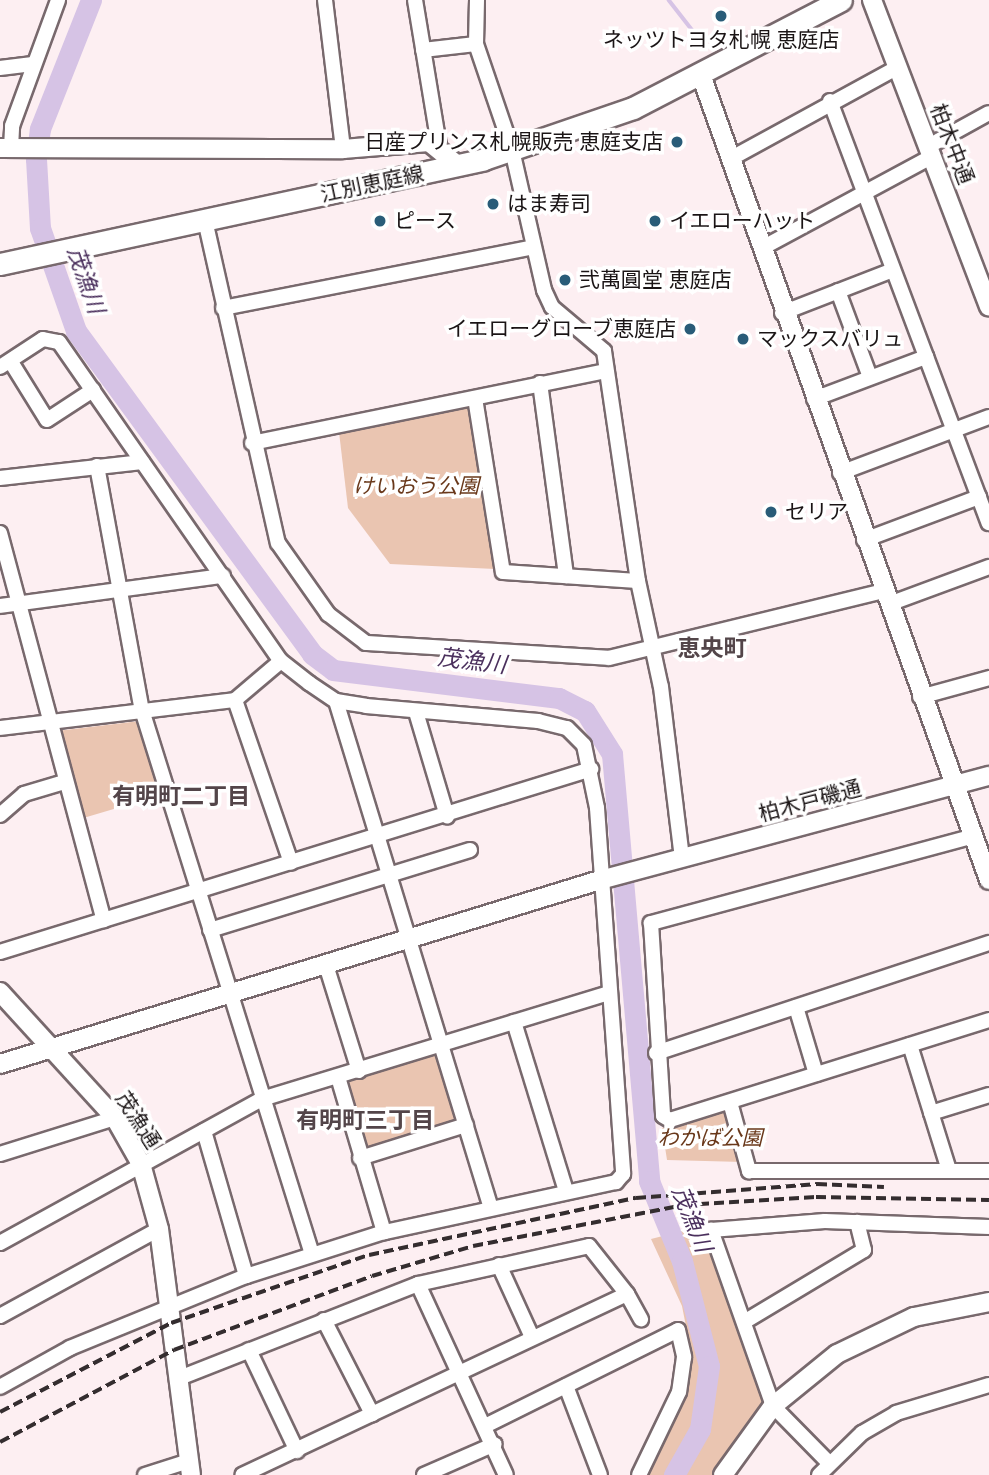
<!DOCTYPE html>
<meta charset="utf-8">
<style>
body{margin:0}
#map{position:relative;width:989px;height:1475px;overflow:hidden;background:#fdeff2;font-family:Lora,"Noto Sans JP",serif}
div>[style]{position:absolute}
.green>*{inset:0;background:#eac5b1;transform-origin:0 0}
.stream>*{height:3.5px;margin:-1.75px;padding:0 1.75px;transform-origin:1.75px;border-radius:1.75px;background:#d6c3e5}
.river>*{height:21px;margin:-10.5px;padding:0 10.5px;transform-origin:10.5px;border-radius:10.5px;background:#d6c3e5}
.roads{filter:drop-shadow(2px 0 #78696d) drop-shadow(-2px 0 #78696d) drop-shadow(0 2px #78696d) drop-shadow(0 -2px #78696d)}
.minor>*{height:14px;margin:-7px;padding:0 7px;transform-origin:7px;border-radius:7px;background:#fff}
.tertiary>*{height:18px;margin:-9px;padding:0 9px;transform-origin:9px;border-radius:9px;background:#fff}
.primary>*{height:21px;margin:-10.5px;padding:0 10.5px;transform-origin:10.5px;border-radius:10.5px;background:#fff}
.rail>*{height:3.5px;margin-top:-1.75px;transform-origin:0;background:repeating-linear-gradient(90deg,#342d2f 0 10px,transparent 0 15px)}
.dots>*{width:19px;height:19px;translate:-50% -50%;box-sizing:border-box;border:4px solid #fff;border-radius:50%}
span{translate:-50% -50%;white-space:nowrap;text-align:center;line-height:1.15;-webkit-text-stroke:7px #fff;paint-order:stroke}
.poi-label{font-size:21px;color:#1a1415}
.right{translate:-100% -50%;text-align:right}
.left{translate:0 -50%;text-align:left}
.street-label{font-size:21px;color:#1a1415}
.park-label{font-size:21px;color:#69381a;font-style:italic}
.water-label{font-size:23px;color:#4b305d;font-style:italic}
.neighbourhood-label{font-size:23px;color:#534549;font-weight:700}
</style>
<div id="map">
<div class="green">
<div style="clip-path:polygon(472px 407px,495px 569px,390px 564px,348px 508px,339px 432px)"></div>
<div style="clip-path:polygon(140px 721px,161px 795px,80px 819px,57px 731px)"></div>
<div style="left:437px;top:1053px;width:72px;height:97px;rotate:73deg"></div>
<div style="clip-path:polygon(729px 1109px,743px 1162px,667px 1160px,662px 1128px)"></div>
<div style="clip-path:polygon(702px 1226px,764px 1398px,716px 1475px,649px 1475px,686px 1394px,692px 1357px,682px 1306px,651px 1239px)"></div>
</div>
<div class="stream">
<div style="left:669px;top:0;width:57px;rotate:52.1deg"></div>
</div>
<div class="river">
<div style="left:91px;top:0;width:139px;rotate:111.6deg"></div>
<div style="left:40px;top:129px;width:30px;rotate:98deg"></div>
<div style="left:36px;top:159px;width:69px;rotate:86.7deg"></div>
<div style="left:40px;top:228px;width:109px;rotate:70.7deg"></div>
<div style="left:76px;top:331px;width:400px;rotate:53.8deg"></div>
<div style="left:312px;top:654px;width:26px;rotate:37deg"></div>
<div style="left:333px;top:670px;width:228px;rotate:7.1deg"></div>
<div style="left:559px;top:698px;width:29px;rotate:27deg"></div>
<div style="left:585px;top:711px;width:51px;rotate:57.9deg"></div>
<div style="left:612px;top:754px;width:429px;rotate:85deg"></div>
<div style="left:649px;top:1181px;width:87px;rotate:67.6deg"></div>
<div style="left:682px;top:1261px;width:108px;rotate:75.6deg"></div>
<div style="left:709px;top:1366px;width:64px;rotate:98.1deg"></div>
<div style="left:700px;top:1429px;width:53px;rotate:119.5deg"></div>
</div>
<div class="roads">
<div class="minor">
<div style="left:325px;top:0;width:150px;rotate:83.1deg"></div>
<div style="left:415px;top:0;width:147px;rotate:80.6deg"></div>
<div style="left:476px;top:44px;width:112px;rotate:71.2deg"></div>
<div style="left:512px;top:150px;width:144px;rotate:77.1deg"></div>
<div style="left:544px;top:290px;width:19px;rotate:65deg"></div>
<div style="left:552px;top:307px;width:68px;rotate:40.2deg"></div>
<div style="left:604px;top:351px;width:232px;rotate:81.6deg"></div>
<div style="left:638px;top:581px;width:108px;rotate:77.8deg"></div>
<div style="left:661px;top:687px;width:173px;rotate:83deg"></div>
<div style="left:423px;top:50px;width:53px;rotate:-6.5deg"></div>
<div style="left:476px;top:44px;width:44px;rotate:-88.7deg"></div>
<div style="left:0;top:68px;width:33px;rotate:-7deg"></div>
<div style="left:830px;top:101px;width:451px;rotate:69.4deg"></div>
<div style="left:929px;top:146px;width:68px;rotate:-28.8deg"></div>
<div style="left:11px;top:148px;width:22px;rotate:-87deg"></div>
<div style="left:12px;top:126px;width:134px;rotate:-69.9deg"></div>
<div style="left:730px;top:159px;width:192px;rotate:-28.7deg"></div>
<div style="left:205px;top:220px;width:331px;rotate:77.3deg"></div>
<div style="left:278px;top:543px;width:87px;rotate:54.8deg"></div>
<div style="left:328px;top:614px;width:48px;rotate:37.3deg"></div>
<div style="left:366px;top:643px;width:243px;rotate:3.5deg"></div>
<div style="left:609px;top:658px;width:283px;rotate:-13.7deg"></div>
<div style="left:762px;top:248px;width:194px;rotate:-28.3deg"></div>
<div style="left:838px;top:291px;width:92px;rotate:69.6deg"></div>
<div style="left:223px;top:308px;width:316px;rotate:-11.1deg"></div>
<div style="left:782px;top:313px;width:119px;rotate:-21.2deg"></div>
<div style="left:11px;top:362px;width:68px;rotate:58.2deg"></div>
<div style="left:47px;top:420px;width:55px;rotate:-33.1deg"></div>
<div style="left:0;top:367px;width:51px;rotate:-33.1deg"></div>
<div style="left:43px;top:339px;width:16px;rotate:11deg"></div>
<div style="left:59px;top:342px;width:389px;rotate:55.2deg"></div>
<div style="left:281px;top:661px;width:36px;rotate:38deg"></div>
<div style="left:309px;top:683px;width:32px;rotate:34deg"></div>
<div style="left:336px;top:701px;width:30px;rotate:9deg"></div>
<div style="left:366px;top:706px;width:173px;rotate:5deg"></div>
<div style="left:538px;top:721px;width:30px;rotate:14deg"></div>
<div style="left:567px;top:728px;width:24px;rotate:45deg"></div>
<div style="left:584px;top:745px;width:64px;rotate:78.3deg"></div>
<div style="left:597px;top:808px;width:367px;rotate:85.9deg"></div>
<div style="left:623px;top:1174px;width:11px;rotate:131deg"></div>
<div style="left:616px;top:1182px;width:237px;rotate:167.8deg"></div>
<div style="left:384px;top:1232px;width:145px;rotate:162.3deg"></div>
<div style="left:246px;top:1276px;width:190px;rotate:157.8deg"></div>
<div style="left:70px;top:1348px;width:80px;rotate:150.9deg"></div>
<div style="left:540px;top:383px;width:195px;rotate:82.3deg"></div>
<div style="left:475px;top:398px;width:176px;rotate:80.9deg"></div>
<div style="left:503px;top:572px;width:135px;rotate:3.8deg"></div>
<div style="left:814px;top:399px;width:120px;rotate:-20.6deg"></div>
<div style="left:252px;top:443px;width:361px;rotate:-11.5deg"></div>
<div style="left:97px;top:466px;width:248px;rotate:79.6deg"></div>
<div style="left:142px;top:710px;width:570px;rotate:72.65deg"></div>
<div style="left:840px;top:473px;width:159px;rotate:-20.6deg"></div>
<div style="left:0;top:478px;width:143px;rotate:-6.4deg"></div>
<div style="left:0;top:533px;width:401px;rotate:75deg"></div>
<div style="left:864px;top:540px;width:123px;rotate:-20.5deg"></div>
<div style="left:889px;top:604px;width:107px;rotate:-20.3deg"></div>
<div style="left:0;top:606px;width:225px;rotate:-7.7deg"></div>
<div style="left:920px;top:697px;width:72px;rotate:-15.4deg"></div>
<div style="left:235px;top:700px;width:172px;rotate:71deg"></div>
<div style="left:336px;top:701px;width:527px;rotate:73.01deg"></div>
<div style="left:416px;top:712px;width:109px;rotate:73.4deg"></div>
<div style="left:0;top:728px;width:237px;rotate:-6.8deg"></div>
<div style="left:235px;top:700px;width:60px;rotate:-40.3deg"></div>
<div style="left:0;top:815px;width:32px;rotate:-41deg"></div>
<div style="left:24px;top:794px;width:42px;rotate:-16.7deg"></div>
<div style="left:974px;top:836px;width:335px;rotate:164.9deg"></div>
<div style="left:651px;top:923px;width:193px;rotate:86.4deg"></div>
<div style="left:663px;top:1116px;width:8px;rotate:30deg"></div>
<div style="left:670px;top:1120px;width:334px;rotate:-17.4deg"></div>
<div style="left:210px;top:930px;width:272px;rotate:-17.1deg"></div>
<div style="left:0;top:952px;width:619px;rotate:-17.2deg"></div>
<div style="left:326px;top:965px;width:111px;rotate:72.7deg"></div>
<div style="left:796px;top:1007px;width:70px;rotate:73.4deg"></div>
<div style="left:514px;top:1022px;width:177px;rotate:72.9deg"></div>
<div style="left:910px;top:1045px;width:131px;rotate:72.7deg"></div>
<div style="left:656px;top:1053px;width:351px;rotate:-18.3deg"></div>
<div style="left:338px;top:1077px;width:162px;rotate:73.5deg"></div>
<div style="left:730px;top:1102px;width:72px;rotate:74.6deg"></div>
<div style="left:749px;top:1171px;width:240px"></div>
<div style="left:931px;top:1113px;width:61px;rotate:-17.2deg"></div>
<div style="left:204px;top:1131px;width:151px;rotate:73.8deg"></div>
<div style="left:0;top:1154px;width:121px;rotate:-17.4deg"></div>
<div style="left:360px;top:1158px;width:111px;rotate:-17.3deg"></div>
<div style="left:0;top:1243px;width:299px;rotate:-28.8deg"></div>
<div style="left:262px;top:1099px;width:363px;rotate:-17deg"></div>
<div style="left:499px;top:1265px;width:79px;rotate:65.4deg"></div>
<div style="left:418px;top:1284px;width:210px;rotate:65.3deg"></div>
<div style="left:627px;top:1294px;width:29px;rotate:61deg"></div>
<div style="left:0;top:1316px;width:181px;rotate:-28.7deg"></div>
<div style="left:324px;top:1320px;width:106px;rotate:62.9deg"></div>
<div style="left:744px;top:1322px;width:140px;rotate:-31deg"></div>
<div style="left:864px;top:1250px;width:29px;rotate:-104deg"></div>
<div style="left:249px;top:1350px;width:112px;rotate:64.6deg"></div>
<div style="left:177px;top:1379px;width:259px;rotate:-21.5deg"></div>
<div style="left:418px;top:1284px;width:175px;rotate:-12.5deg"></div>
<div style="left:589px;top:1246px;width:61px;rotate:51.6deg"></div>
<div style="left:627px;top:1294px;width:425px;rotate:154.8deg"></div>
<div style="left:566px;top:1386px;width:95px;rotate:69.1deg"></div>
<div style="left:487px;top:1425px;width:213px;rotate:-26.4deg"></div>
<div style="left:678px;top:1330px;width:28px;rotate:77deg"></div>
<div style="left:684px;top:1357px;width:35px;rotate:98deg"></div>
<div style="left:679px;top:1392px;width:92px;rotate:115.7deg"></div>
<div style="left:829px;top:1463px;width:80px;rotate:-134.5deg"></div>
<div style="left:773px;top:1406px;width:187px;rotate:-109.4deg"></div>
<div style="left:711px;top:1230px;width:114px;rotate:-4.5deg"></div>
<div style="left:825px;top:1221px;width:164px;rotate:2.1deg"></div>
<div style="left:145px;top:1475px;width:46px;rotate:-17.7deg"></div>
<div style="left:424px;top:1475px;width:77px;rotate:-23.6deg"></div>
<div style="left:819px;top:1475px;width:60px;rotate:-44.3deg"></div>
<div style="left:862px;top:1433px;width:39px;rotate:-30deg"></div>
<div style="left:896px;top:1413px;width:97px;rotate:-16.8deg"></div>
</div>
<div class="tertiary">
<div style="left:872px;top:0;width:328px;rotate:69.1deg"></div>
<div style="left:701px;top:75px;width:855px;rotate:70.31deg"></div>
<div style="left:0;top:148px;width:343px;rotate:0.2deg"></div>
<div style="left:343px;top:149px;width:86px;rotate:-4.7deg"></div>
<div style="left:429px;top:142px;width:36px;rotate:39deg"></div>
<div style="left:0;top:992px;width:171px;rotate:47.6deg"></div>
<div style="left:115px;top:1118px;width:53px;rotate:60.5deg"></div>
<div style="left:141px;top:1164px;width:67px;rotate:74.5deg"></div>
<div style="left:159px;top:1229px;width:248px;rotate:82.6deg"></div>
<div style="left:0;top:1064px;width:628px;rotate:-17.05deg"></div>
<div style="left:600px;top:880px;width:403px;rotate:-15deg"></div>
<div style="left:723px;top:1475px;width:85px;rotate:-54.1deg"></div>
<div style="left:773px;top:1406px;width:82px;rotate:-39.1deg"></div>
<div style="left:837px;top:1354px;width:85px;rotate:-25.7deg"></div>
<div style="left:914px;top:1317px;width:76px;rotate:-11.3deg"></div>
</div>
<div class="primary">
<div style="left:0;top:264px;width:495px;rotate:-12.2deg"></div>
<div style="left:484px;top:159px;width:157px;rotate:-18.9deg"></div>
<div style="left:633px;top:108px;width:234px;rotate:-27.4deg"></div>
</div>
</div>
<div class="rail">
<div style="left:0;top:1412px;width:193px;rotate:-27.5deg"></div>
<div style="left:171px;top:1323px;width:209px;rotate:-19deg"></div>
<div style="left:369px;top:1255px;width:273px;rotate:-12.1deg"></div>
<div style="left:636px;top:1198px;width:182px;rotate:-4.4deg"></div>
<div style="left:817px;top:1184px;width:67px;rotate:2.6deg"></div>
<div style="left:0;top:1442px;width:197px;rotate:-27.9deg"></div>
<div style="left:174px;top:1350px;width:211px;rotate:-20.5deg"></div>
<div style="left:372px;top:1276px;width:105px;rotate:-16.5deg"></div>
<div style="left:473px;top:1246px;width:215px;rotate:-11deg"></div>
<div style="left:684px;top:1205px;width:132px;rotate:-3.5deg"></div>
<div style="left:816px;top:1197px;width:173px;rotate:1deg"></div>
</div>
<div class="dots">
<div style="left:721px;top:16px;background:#295c78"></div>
<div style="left:677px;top:142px;background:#295c78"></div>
<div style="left:493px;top:204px;background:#295c78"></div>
<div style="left:380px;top:221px;background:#295c78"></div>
<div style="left:655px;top:221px;background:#295c78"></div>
<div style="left:565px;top:280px;background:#295c78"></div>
<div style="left:690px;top:329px;background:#295c78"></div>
<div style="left:743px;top:339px;background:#295c78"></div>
<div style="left:771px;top:512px;background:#295c78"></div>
</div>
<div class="poi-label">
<span style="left:721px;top:40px">ネッツトヨタ札幌 恵庭店</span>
<span class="right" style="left:663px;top:142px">日産プリンス札幌販売 恵庭支店</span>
<span class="left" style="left:507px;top:204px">はま寿司</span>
<span class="left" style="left:394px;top:221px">ピース</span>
<span class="left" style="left:669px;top:221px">イエローハット</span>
<span class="left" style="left:579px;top:280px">弐萬圓堂 恵庭店</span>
<span class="right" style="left:676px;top:329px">イエローグローブ恵庭店</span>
<span class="left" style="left:757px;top:339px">マックスバリュ</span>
<span class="left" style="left:785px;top:512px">セリア</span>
</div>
<div class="street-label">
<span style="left:952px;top:144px;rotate:69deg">柏木中通</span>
<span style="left:372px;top:184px;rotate:-12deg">江別恵庭線</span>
<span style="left:810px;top:801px;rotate:-15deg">柏木戸磯通</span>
<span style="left:138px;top:1120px;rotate:57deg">茂漁通</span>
</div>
<div class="park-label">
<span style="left:416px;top:486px">けいおう公園</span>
<span style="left:710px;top:1138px">わかば公園</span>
</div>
<div class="water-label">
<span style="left:86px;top:280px;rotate:71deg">茂漁川</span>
<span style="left:472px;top:661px;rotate:7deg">茂漁川</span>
<span style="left:692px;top:1219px;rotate:68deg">茂漁川</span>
</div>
<div class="neighbourhood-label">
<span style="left:712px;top:648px">恵央町</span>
<span style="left:181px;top:796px">有明町二丁目</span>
<span style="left:365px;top:1120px">有明町三丁目</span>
</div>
</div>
